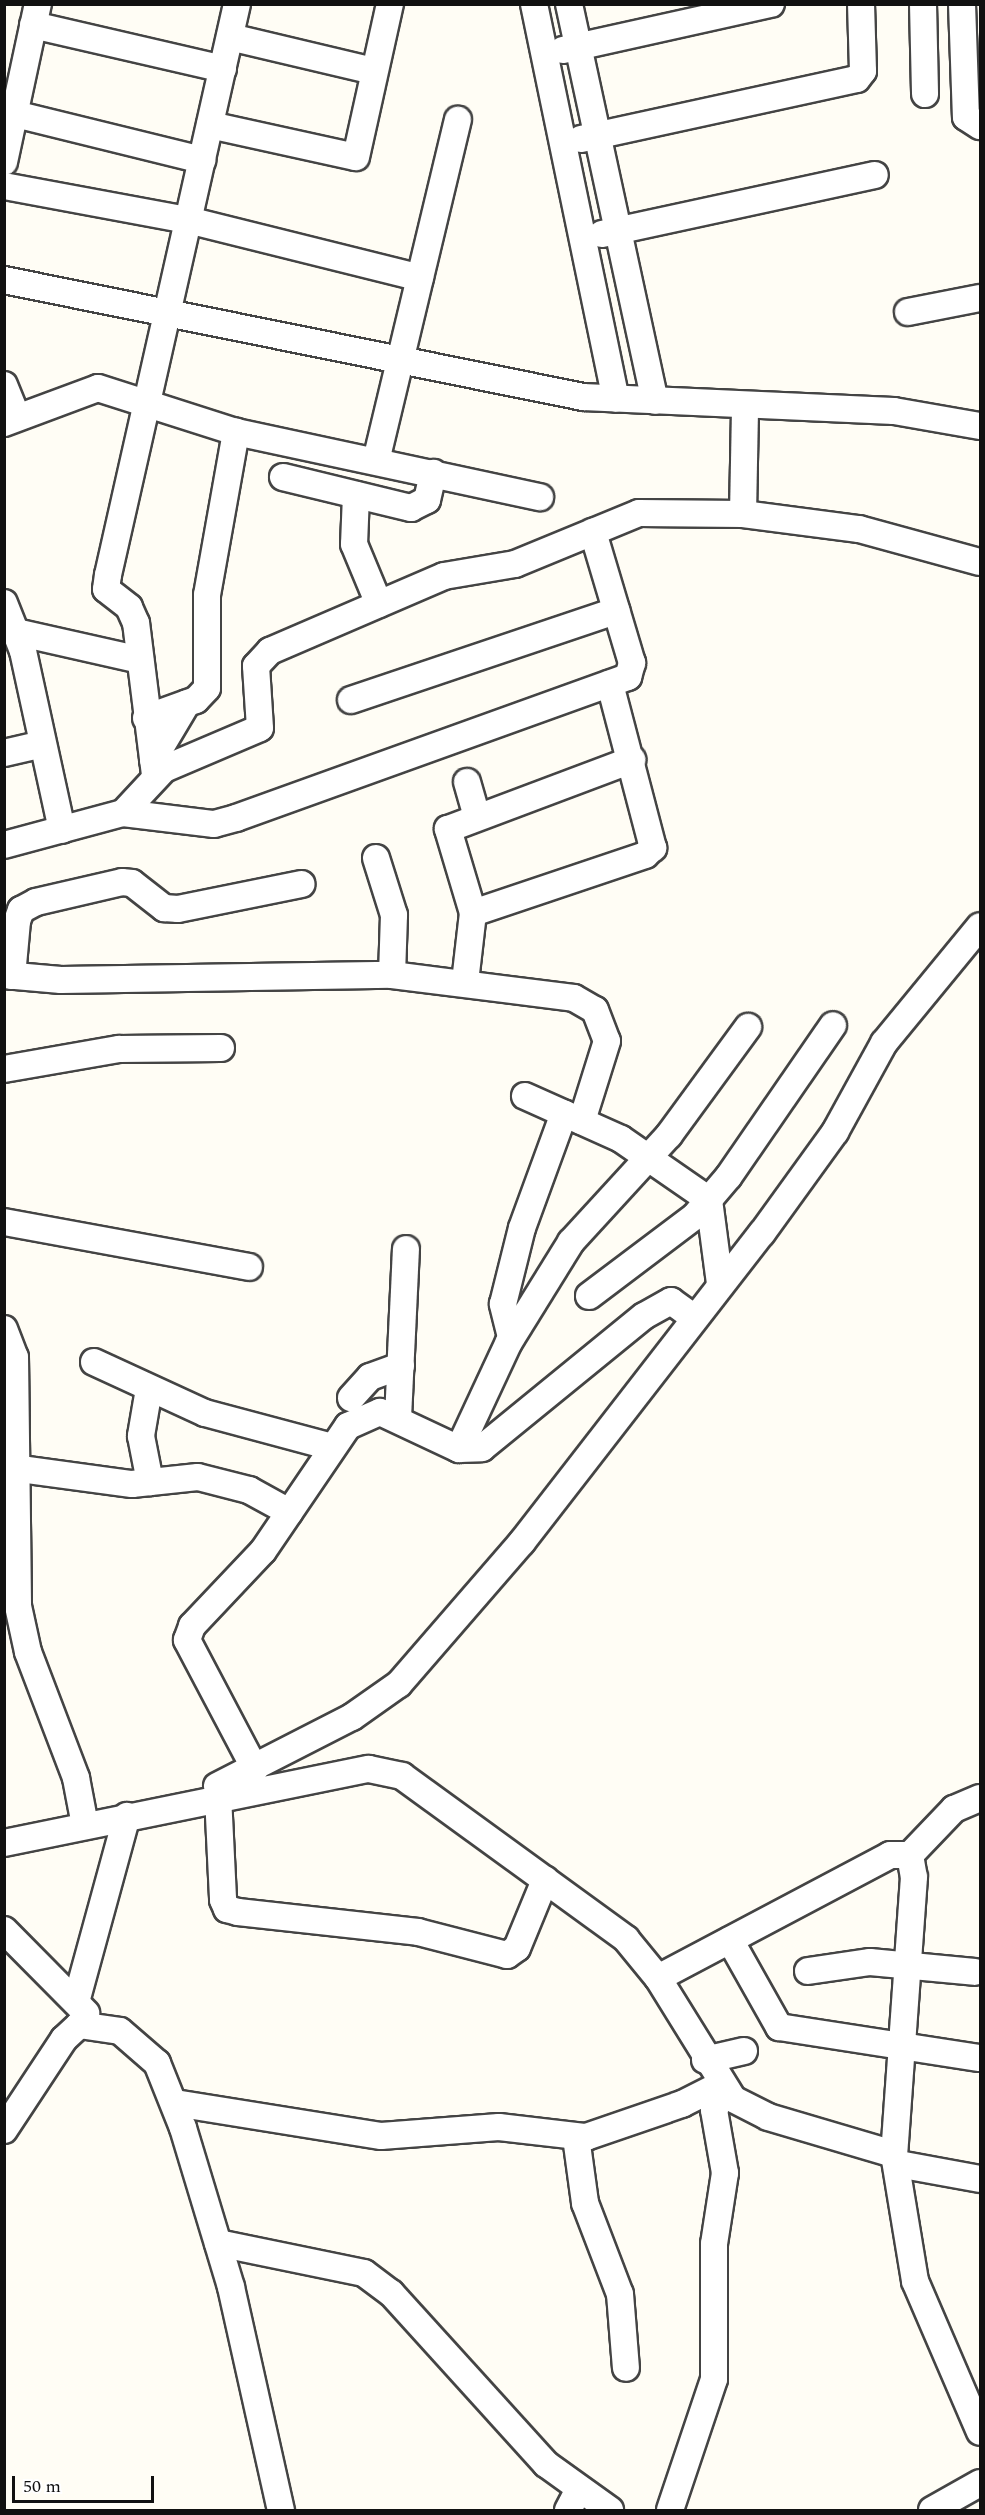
<!DOCTYPE html>
<style>
body{margin:0}
#map{position:relative;width:985px;height:2515px;overflow:hidden;background:#fffdf5;font-family:Spectral,serif}
div>[style]{position:absolute}
.roads{filter:drop-shadow(2px 0 #444) drop-shadow(-2px 0 #444) drop-shadow(0 2px #444) drop-shadow(0 -2px #444)}
.minor>*{height:26px;margin:-13px;padding:0 13px;transform-origin:13px;border-radius:13px;background:#fff}
span{translate:-50% -50%;white-space:nowrap;text-align:center;line-height:1.15;-webkit-text-stroke:6px #fff;paint-order:stroke}
.frame{position:absolute;inset:0;border:6px solid #111;pointer-events:none}
.scale{position:absolute;left:12px;top:2476px;width:142px;height:27px;box-sizing:border-box;border:3px solid #111;border-top:0;padding-left:8px;font-size:18px;line-height:21px;white-space:nowrap;color:#111;-webkit-text-stroke:4px #fff;paint-order:stroke}
</style>
<div id="map">
<div class="roads">
<div class="minor">
<div style="left:534px;top:4px;width:403px;rotate:78.3deg"></div>
<div style="left:569px;top:4px;width:406px;rotate:77.8deg"></div>
<div style="left:923px;top:4px;width:90px;rotate:88.7deg"></div>
<div style="left:962px;top:4px;width:113px;rotate:88deg"></div>
<div style="left:966px;top:117px;width:17px;rotate:33deg"></div>
<div style="left:33px;top:25px;width:195px;rotate:13deg"></div>
<div style="left:230px;top:37px;width:148px;rotate:13.3deg"></div>
<div style="left:563px;top:50px;width:213px;rotate:-12.5deg"></div>
<div style="left:15px;top:114px;width:193px;rotate:13.8deg"></div>
<div style="left:210px;top:125px;width:149px;rotate:12.4deg"></div>
<div style="left:356px;top:157px;width:157px;rotate:-77.5deg"></div>
<div style="left:581px;top:139px;width:282px;rotate:-12.3deg"></div>
<div style="left:857px;top:79px;width:10px;rotate:-53deg"></div>
<div style="left:863px;top:71px;width:67px;rotate:-91.7deg"></div>
<div style="left:4px;top:162px;width:162px;rotate:-77.9deg"></div>
<div style="left:4px;top:186px;width:187px;rotate:10.5deg"></div>
<div style="left:188px;top:220px;width:239px;rotate:14deg"></div>
<div style="left:602px;top:234px;width:279px;rotate:-12.2deg"></div>
<div style="left:4px;top:280px;width:591px;rotate:11.42deg"></div>
<div style="left:583px;top:397px;width:311px;rotate:2.6deg"></div>
<div style="left:894px;top:411px;width:87px;rotate:9.9deg"></div>
<div style="left:908px;top:312px;width:73px;rotate:-11deg"></div>
<div style="left:4px;top:385px;width:35px;rotate:68deg"></div>
<div style="left:4px;top:423px;width:100px;rotate:-20.4deg"></div>
<div style="left:98px;top:388px;width:145px;rotate:17.7deg"></div>
<div style="left:236px;top:432px;width:311px;rotate:12.1deg"></div>
<div style="left:376px;top:461px;width:351px;rotate:-76.5deg"></div>
<div style="left:283px;top:477px;width:132px;rotate:13.6deg"></div>
<div style="left:411px;top:508px;width:18px;rotate:-27deg"></div>
<div style="left:427px;top:500px;width:28px;rotate:-77deg"></div>
<div style="left:356px;top:495px;width:49px;rotate:92.3deg"></div>
<div style="left:354px;top:544px;width:65px;rotate:67.4deg"></div>
<div style="left:743px;top:514px;width:108px;rotate:-88.9deg"></div>
<div style="left:4px;top:603px;width:52px;rotate:68.4deg"></div>
<div style="left:23px;top:651px;width:183px;rotate:77.7deg"></div>
<div style="left:16px;top:632px;width:127px;rotate:12.7deg"></div>
<div style="left:351px;top:700px;width:280px;rotate:-18.6deg"></div>
<div style="left:146px;top:718px;width:53px;rotate:-19.8deg"></div>
<div style="left:196px;top:700px;width:16px;rotate:-47deg"></div>
<div style="left:207px;top:688px;width:93px;rotate:-90deg"></div>
<div style="left:207px;top:595px;width:166px;rotate:-79.9deg"></div>
<div style="left:4px;top:753px;width:39px;rotate:-13deg"></div>
<div style="left:153px;top:760px;width:66px;rotate:-59.2deg"></div>
<div style="left:155px;top:775px;width:153px;rotate:-97.1deg"></div>
<div style="left:136px;top:623px;width:17px;rotate:-114deg"></div>
<div style="left:129px;top:607px;width:29px;rotate:-142deg"></div>
<div style="left:106px;top:589px;width:14px;rotate:-82deg"></div>
<div style="left:108px;top:575px;width:585px;rotate:-77.27deg"></div>
<div style="left:467px;top:782px;width:35px;rotate:74deg"></div>
<div style="left:123px;top:813px;width:60px;rotate:-47deg"></div>
<div style="left:164px;top:769px;width:104px;rotate:-23.1deg"></div>
<div style="left:260px;top:728px;width:62px;rotate:-93.7deg"></div>
<div style="left:256px;top:666px;width:21px;rotate:-47deg"></div>
<div style="left:270px;top:651px;width:189px;rotate:-23.3deg"></div>
<div style="left:444px;top:576px;width:72px;rotate:-9.6deg"></div>
<div style="left:515px;top:564px;width:134px;rotate:-22.4deg"></div>
<div style="left:639px;top:513px;width:104px;rotate:0.6deg"></div>
<div style="left:743px;top:514px;width:117px;rotate:7.4deg"></div>
<div style="left:859px;top:529px;width:125px;rotate:15.3deg"></div>
<div style="left:4px;top:845px;width:123px;rotate:-15.1deg"></div>
<div style="left:123px;top:813px;width:92px;rotate:6.9deg"></div>
<div style="left:214px;top:824px;width:23px;rotate:-15deg"></div>
<div style="left:236px;top:818px;width:417px;rotate:-19.8deg"></div>
<div style="left:628px;top:677px;width:15px;rotate:-74deg"></div>
<div style="left:632px;top:663px;width:137px;rotate:-106.6deg"></div>
<div style="left:376px;top:858px;width:60px;rotate:72.5deg"></div>
<div style="left:394px;top:915px;width:60px;rotate:91.9deg"></div>
<div style="left:473px;top:913px;width:182px;rotate:-18.6deg"></div>
<div style="left:645px;top:855px;width:11px;rotate:-41deg"></div>
<div style="left:653px;top:848px;width:170px;rotate:-104.7deg"></div>
<div style="left:4px;top:975px;width:57px;rotate:5deg"></div>
<div style="left:61px;top:980px;width:331px;rotate:-0.9deg"></div>
<div style="left:392px;top:975px;width:183px;rotate:7.2deg"></div>
<div style="left:574px;top:998px;width:24px;rotate:30deg"></div>
<div style="left:595px;top:1010px;width:33px;rotate:69deg"></div>
<div style="left:607px;top:1041px;width:84px;rotate:107.4deg"></div>
<div style="left:12px;top:976px;width:55px;rotate:-84.8deg"></div>
<div style="left:17px;top:921px;width:12px;rotate:-70deg"></div>
<div style="left:21px;top:910px;width:17px;rotate:-28deg"></div>
<div style="left:36px;top:902px;width:88px;rotate:-13.1deg"></div>
<div style="left:122px;top:882px;width:10px;rotate:6deg"></div>
<div style="left:132px;top:883px;width:41px;rotate:38deg"></div>
<div style="left:164px;top:908px;width:14px;rotate:4deg"></div>
<div style="left:178px;top:909px;width:126px;rotate:-11.4deg"></div>
<div style="left:465px;top:982px;width:69px;rotate:-83.4deg"></div>
<div style="left:473px;top:913px;width:88px;rotate:-106.6deg"></div>
<div style="left:448px;top:829px;width:197px;rotate:-20.6deg"></div>
<div style="left:4px;top:1069px;width:117px;rotate:-9.9deg"></div>
<div style="left:119px;top:1049px;width:102px;rotate:-0.6deg"></div>
<div style="left:525px;top:1096px;width:105px;rotate:24.1deg"></div>
<div style="left:621px;top:1139px;width:107px;rotate:34.7deg"></div>
<div style="left:709px;top:1200px;width:85px;rotate:82.5deg"></div>
<div style="left:4px;top:1222px;width:249px;rotate:10.4deg"></div>
<div style="left:589px;top:1296px;width:133px;rotate:-37deg"></div>
<div style="left:695px;top:1216px;width:52px;rotate:-49.6deg"></div>
<div style="left:729px;top:1176px;width:183px;rotate:-55.4deg"></div>
<div style="left:4px;top:1329px;width:30px;rotate:69deg"></div>
<div style="left:15px;top:1357px;width:249px;rotate:89.3deg"></div>
<div style="left:18px;top:1606px;width:47px;rotate:77.7deg"></div>
<div style="left:28px;top:1652px;width:135px;rotate:69.1deg"></div>
<div style="left:76px;top:1778px;width:48px;rotate:79.2deg"></div>
<div style="left:511px;top:1337px;width:34px;rotate:-104deg"></div>
<div style="left:503px;top:1304px;width:78px;rotate:-76deg"></div>
<div style="left:522px;top:1228px;width:122px;rotate:-69.9deg"></div>
<div style="left:94px;top:1362px;width:122px;rotate:24.7deg"></div>
<div style="left:205px;top:1413px;width:131px;rotate:15deg"></div>
<div style="left:149px;top:1389px;width:48px;rotate:99.7deg"></div>
<div style="left:141px;top:1436px;width:47px;rotate:78.9deg"></div>
<div style="left:351px;top:1398px;width:28px;rotate:-48deg"></div>
<div style="left:370px;top:1377px;width:33px;rotate:-20deg"></div>
<div style="left:398px;top:1418px;width:169px;rotate:-87.3deg"></div>
<div style="left:459px;top:1449px;width:118px;rotate:-65deg"></div>
<div style="left:509px;top:1342px;width:118px;rotate:-58.2deg"></div>
<div style="left:571px;top:1242px;width:145px;rotate:-47.5deg"></div>
<div style="left:669px;top:1135px;width:134px;rotate:-53.8deg"></div>
<div style="left:13px;top:1468px;width:120px;rotate:7.7deg"></div>
<div style="left:132px;top:1484px;width:66px;rotate:-6.1deg"></div>
<div style="left:198px;top:1477px;width:53px;rotate:14.3deg"></div>
<div style="left:249px;top:1490px;width:46px;rotate:28.8deg"></div>
<div style="left:255px;top:1769px;width:146px;rotate:-117.8deg"></div>
<div style="left:187px;top:1640px;width:15px;rotate:-70deg"></div>
<div style="left:192px;top:1626px;width:103px;rotate:-46.6deg"></div>
<div style="left:263px;top:1551px;width:151px;rotate:-55.8deg"></div>
<div style="left:348px;top:1426px;width:35px;rotate:-24deg"></div>
<div style="left:380px;top:1412px;width:87px;rotate:25.1deg"></div>
<div style="left:459px;top:1449px;width:23px;rotate:-2deg"></div>
<div style="left:482px;top:1448px;width:209px;rotate:-39.2deg"></div>
<div style="left:644px;top:1316px;width:31px;rotate:-29deg"></div>
<div style="left:671px;top:1301px;width:27px;rotate:36deg"></div>
<div style="left:217px;top:1786px;width:152px;rotate:-27.1deg"></div>
<div style="left:352px;top:1717px;width:57px;rotate:-35.1deg"></div>
<div style="left:399px;top:1684px;width:188px;rotate:-49.1deg"></div>
<div style="left:522px;top:1542px;width:391px;rotate:-52.2deg"></div>
<div style="left:762px;top:1233px;width:125px;rotate:-54.1deg"></div>
<div style="left:835px;top:1132px;width:102px;rotate:-61.2deg"></div>
<div style="left:884px;top:1043px;width:151px;rotate:-50.6deg"></div>
<div style="left:218px;top:1796px;width:104px;rotate:87.2deg"></div>
<div style="left:223px;top:1900px;width:10px;rotate:66deg"></div>
<div style="left:227px;top:1909px;width:11px;rotate:15deg"></div>
<div style="left:238px;top:1912px;width:181px;rotate:6.3deg"></div>
<div style="left:418px;top:1932px;width:92px;rotate:14.5deg"></div>
<div style="left:507px;top:1955px;width:12px;rotate:-35deg"></div>
<div style="left:517px;top:1948px;width:74px;rotate:-67.6deg"></div>
<div style="left:4px;top:1843px;width:372px;rotate:-11.5deg"></div>
<div style="left:369px;top:1769px;width:34px;rotate:12deg"></div>
<div style="left:402px;top:1776px;width:277px;rotate:36deg"></div>
<div style="left:626px;top:1939px;width:50px;rotate:50.6deg"></div>
<div style="left:658px;top:1978px;width:142px;rotate:58.2deg"></div>
<div style="left:733px;top:2099px;width:39px;rotate:27deg"></div>
<div style="left:768px;top:2117px;width:131px;rotate:16.4deg"></div>
<div style="left:894px;top:2154px;width:129px;rotate:80.6deg"></div>
<div style="left:915px;top:2281px;width:164px;rotate:66.7deg"></div>
<div style="left:910px;top:1855px;width:64px;rotate:-46.3deg"></div>
<div style="left:954px;top:1809px;width:28px;rotate:-23deg"></div>
<div style="left:4px;top:1930px;width:117px;rotate:45.3deg"></div>
<div style="left:730px;top:1940px;width:100px;rotate:60.6deg"></div>
<div style="left:779px;top:2027px;width:203px;rotate:8.8deg"></div>
<div style="left:808px;top:1971px;width:63px;rotate:-8.3deg"></div>
<div style="left:870px;top:1962px;width:105px;rotate:5.4deg"></div>
<div style="left:658px;top:1978px;width:263px;rotate:-27.9deg"></div>
<div style="left:890px;top:1855px;width:20px"></div>
<div style="left:910px;top:1855px;width:22px;rotate:80deg"></div>
<div style="left:914px;top:1877px;width:278px;rotate:94.1deg"></div>
<div style="left:76px;top:2002px;width:193px;rotate:-74.7deg"></div>
<div style="left:705px;top:2060px;width:40px;rotate:-13deg"></div>
<div style="left:175px;top:2103px;width:209px;rotate:9.1deg"></div>
<div style="left:381px;top:2136px;width:118px;rotate:-4.4deg"></div>
<div style="left:499px;top:2127px;width:88px;rotate:6.6deg"></div>
<div style="left:586px;top:2137px;width:102px;rotate:-19deg"></div>
<div style="left:682px;top:2104px;width:42px;rotate:-26.6deg"></div>
<div style="left:4px;top:2130px;width:109px;rotate:-56.6deg"></div>
<div style="left:64px;top:2039px;width:21px;rotate:-43deg"></div>
<div style="left:79px;top:2025px;width:41px;rotate:8.3deg"></div>
<div style="left:120px;top:2031px;width:49px;rotate:40.9deg"></div>
<div style="left:157px;top:2063px;width:70px;rotate:68.2deg"></div>
<div style="left:183px;top:2128px;width:166px;rotate:73.2deg"></div>
<div style="left:231px;top:2287px;width:229px;rotate:77.4deg"></div>
<div style="left:576px;top:2137px;width:67px;rotate:82.2deg"></div>
<div style="left:585px;top:2203px;width:97px;rotate:69deg"></div>
<div style="left:620px;top:2294px;width:74px;rotate:85.4deg"></div>
<div style="left:898px;top:2164px;width:83px;rotate:10.4deg"></div>
<div style="left:218px;top:2243px;width:149px;rotate:11.6deg"></div>
<div style="left:364px;top:2273px;width:34px;rotate:37deg"></div>
<div style="left:391px;top:2293px;width:231px;rotate:47.8deg"></div>
<div style="left:546px;top:2464px;width:79px;rotate:35.7deg"></div>
<div style="left:568px;top:2510px;width:21px;rotate:-62deg"></div>
<div style="left:670px;top:2510px;width:138px;rotate:-71.4deg"></div>
<div style="left:714px;top:2379px;width:135px;rotate:-90deg"></div>
<div style="left:714px;top:2244px;width:72px;rotate:-81.2deg"></div>
<div style="left:725px;top:2173px;width:64px;rotate:-99.9deg"></div>
<div style="left:714px;top:2110px;width:21px;rotate:-62deg"></div>
<div style="left:932px;top:2510px;width:55px;rotate:-29.4deg"></div>
</div>
</div>
<div class="frame"></div>
<div class="scale">50 m</div>
</div>
